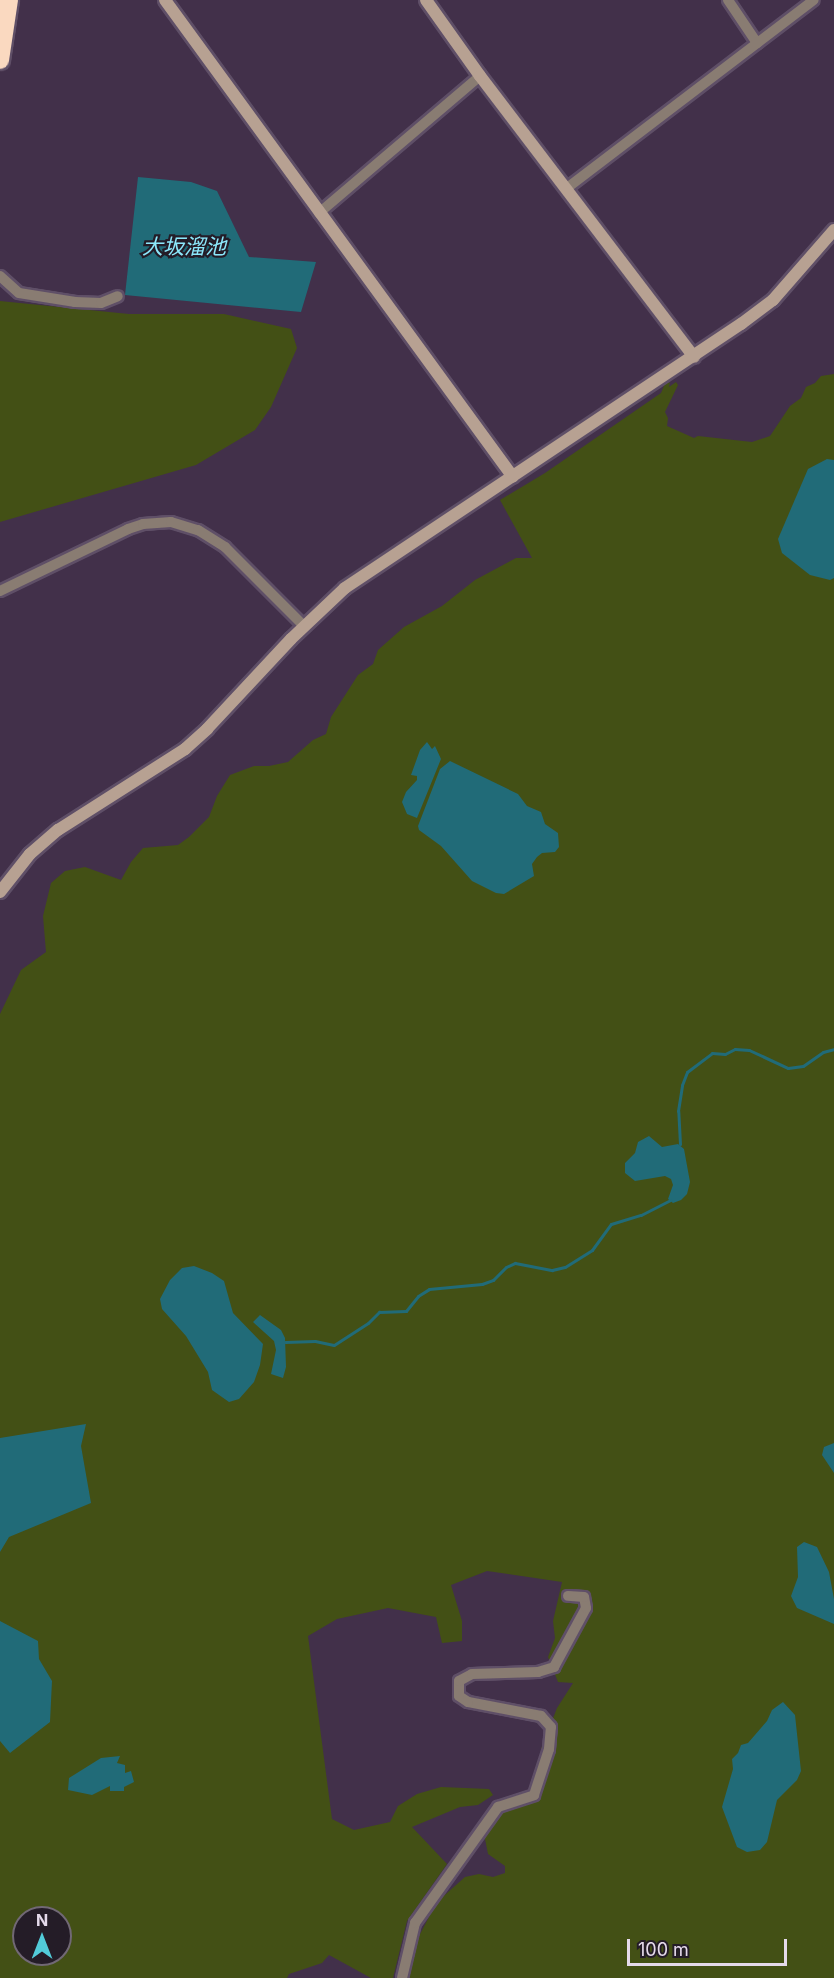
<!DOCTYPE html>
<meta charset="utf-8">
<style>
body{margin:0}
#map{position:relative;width:834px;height:1978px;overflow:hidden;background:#42304a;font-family:Inter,"Noto Sans JP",sans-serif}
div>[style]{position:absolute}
.green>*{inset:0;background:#435015}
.water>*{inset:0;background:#216b78}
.stream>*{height:3px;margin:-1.5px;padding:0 1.5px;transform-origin:1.5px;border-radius:1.5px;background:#216b78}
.roads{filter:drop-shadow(2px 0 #5f4f67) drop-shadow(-2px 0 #5f4f67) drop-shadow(0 2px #5f4f67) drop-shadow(0 -2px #5f4f67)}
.street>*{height:10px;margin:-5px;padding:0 5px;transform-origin:5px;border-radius:5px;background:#897c72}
.secondary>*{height:12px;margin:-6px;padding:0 6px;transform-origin:6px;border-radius:6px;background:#b7a192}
.highway>*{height:18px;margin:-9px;padding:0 9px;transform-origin:9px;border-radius:9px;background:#fad9c0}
span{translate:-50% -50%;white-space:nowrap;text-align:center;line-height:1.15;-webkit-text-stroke:4.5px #241c27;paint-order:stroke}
.water-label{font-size:21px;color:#8ce8fb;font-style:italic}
.north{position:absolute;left:12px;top:1906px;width:60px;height:60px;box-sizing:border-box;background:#241c27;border:2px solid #716875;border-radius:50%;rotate:0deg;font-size:16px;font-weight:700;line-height:24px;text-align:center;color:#e5daeb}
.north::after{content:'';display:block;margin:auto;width:21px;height:27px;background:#52cbd9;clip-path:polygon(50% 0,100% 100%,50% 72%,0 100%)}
.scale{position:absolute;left:627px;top:1939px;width:160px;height:27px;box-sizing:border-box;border:3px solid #e5daeb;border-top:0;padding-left:8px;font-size:18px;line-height:21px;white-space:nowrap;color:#e5daeb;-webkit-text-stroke:4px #241c27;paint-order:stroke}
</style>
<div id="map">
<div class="green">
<div style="clip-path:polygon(0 301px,129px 314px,224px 314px,291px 329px,297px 348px,271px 407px,255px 430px,196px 465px,0 522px)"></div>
<div style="clip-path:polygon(evenodd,834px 374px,834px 1978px,407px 1978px,420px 1934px,437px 1902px,465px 1877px,479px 1874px,493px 1877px,505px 1873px,505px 1866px,488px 1854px,484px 1834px,500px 1809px,533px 1800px,546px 1780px,541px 1749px,557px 1708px,573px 1683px,558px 1682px,548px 1657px,555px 1638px,553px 1621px,562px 1582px,487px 1571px,451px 1585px,462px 1621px,462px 1641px,442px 1643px,436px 1617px,388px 1608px,337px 1619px,308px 1636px,332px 1819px,354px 1830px,390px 1822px,398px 1806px,417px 1794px,441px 1787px,489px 1789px,493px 1795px,478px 1805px,460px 1807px,412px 1827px,447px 1864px,407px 1921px,393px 1978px,371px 1978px,329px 1955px,322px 1963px,289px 1974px,287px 1978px,0 1978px,0 1014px,21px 970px,46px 952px,43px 916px,51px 883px,65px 871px,85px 867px,121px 880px,131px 862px,143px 848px,178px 845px,189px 837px,209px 817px,217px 796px,230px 775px,254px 766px,269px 766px,288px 762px,313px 740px,326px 734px,331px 717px,358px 675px,373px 664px,378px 650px,404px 627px,442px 606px,475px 580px,516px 558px,532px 558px,500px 500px,545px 473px,661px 393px,666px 381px,670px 383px,669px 387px,676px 382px,678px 385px,665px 412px,668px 418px,667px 426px,694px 438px,698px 436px,752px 442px,770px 436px,790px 406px,801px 398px,806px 387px,815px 383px,821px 376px,834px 374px,24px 1918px,60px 1918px,60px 1954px,24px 1954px,24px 1918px)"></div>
</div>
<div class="water">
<div style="clip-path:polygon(138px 177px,191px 182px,217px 191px,249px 257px,316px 262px,301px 312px,125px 295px)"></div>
<div style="clip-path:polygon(827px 459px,834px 460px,834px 578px,830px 580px,810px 575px,782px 553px,778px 539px,808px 469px)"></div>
<div style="clip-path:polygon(427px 742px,432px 749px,435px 746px,441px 759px,417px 818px,407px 814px,402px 802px,406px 792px,417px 780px,417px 776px,411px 775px,420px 750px)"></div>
<div style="clip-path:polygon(450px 761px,518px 794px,527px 806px,541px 812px,545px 824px,558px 833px,559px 847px,555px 852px,542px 853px,537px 857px,532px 864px,534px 876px,504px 894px,496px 893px,472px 881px,441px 846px,419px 830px,418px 826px,440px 769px)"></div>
<div style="clip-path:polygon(649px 1136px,662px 1147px,678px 1144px,684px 1149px,690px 1182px,687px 1194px,681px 1200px,673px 1203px,668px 1199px,673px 1185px,671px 1179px,665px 1176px,635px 1181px,625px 1173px,625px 1163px,635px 1153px,638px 1142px)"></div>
<div style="clip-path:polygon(194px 1266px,212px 1273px,224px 1281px,233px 1313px,263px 1344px,260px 1365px,254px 1382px,239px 1399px,229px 1402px,212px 1390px,208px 1372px,186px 1336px,162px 1309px,160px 1299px,170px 1280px,182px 1268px)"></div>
<div style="clip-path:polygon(260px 1315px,281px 1330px,285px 1338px,286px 1367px,283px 1378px,271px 1374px,276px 1350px,274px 1341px,253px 1322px)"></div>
<div style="clip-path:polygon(86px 1424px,81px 1446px,91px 1503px,9px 1537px,0 1552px,0 1438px)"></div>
<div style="clip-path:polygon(834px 1443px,834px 1473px,822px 1455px,824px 1447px)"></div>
<div style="clip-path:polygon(804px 1542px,817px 1547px,829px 1572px,834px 1599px,834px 1624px,797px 1608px,791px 1596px,798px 1577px,797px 1547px)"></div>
<div style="clip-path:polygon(0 1621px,38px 1641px,39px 1659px,52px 1681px,50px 1722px,10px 1753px,0 1741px)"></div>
<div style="clip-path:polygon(783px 1702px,795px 1715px,801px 1771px,797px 1780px,777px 1800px,767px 1842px,760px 1850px,747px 1852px,737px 1847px,722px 1807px,733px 1769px,732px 1759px,738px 1753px,741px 1745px,748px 1743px,767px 1721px,772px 1710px)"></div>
<div style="clip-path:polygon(120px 1756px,117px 1763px,125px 1765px,125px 1773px,131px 1771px,134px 1782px,124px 1787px,124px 1791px,110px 1791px,110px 1786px,92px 1795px,68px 1790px,69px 1778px,101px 1758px)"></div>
</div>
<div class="stream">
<div style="left:680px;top:1144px;width:33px;rotate:-93deg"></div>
<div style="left:678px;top:1111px;width:26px;rotate:-81deg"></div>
<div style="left:682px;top:1085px;width:14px;rotate:-69deg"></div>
<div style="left:687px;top:1072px;width:31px;rotate:-37deg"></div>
<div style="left:712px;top:1053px;width:13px;rotate:4deg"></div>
<div style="left:725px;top:1054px;width:11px;rotate:-27deg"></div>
<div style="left:735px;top:1049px;width:14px;rotate:4deg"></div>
<div style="left:749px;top:1050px;width:43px;rotate:24.8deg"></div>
<div style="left:788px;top:1068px;width:15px;rotate:-8deg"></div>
<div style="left:803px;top:1066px;width:24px;rotate:-35deg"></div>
<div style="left:823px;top:1052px;width:11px;rotate:-15deg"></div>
<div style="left:285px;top:1342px;width:30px;rotate:-2deg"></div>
<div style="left:315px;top:1341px;width:19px;rotate:12deg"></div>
<div style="left:334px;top:1345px;width:40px;rotate:-32.9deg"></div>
<div style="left:368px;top:1323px;width:16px;rotate:-45deg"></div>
<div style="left:379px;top:1312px;width:27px;rotate:-2deg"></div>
<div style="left:406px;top:1311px;width:19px;rotate:-51deg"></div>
<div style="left:418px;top:1296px;width:13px;rotate:-32deg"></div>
<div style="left:429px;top:1289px;width:53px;rotate:-5.4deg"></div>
<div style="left:482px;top:1284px;width:12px;rotate:-20deg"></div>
<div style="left:493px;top:1280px;width:18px;rotate:-45deg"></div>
<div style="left:506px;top:1267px;width:10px;rotate:-24deg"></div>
<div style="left:515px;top:1263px;width:38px;rotate:11deg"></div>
<div style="left:552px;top:1270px;width:13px;rotate:-13deg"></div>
<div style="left:565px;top:1267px;width:32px;rotate:-32deg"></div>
<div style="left:592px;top:1250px;width:32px;rotate:-54deg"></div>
<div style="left:611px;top:1224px;width:31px;rotate:-17deg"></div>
<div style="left:641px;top:1215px;width:33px;rotate:-27deg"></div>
</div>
<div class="roads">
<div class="street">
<div style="left:728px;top:0;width:52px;rotate:56deg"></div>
<div style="left:567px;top:188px;width:310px;rotate:-37.3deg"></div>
<div style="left:319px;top:213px;width:211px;rotate:-40.4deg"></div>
<div style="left:0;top:276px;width:25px;rotate:42deg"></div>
<div style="left:19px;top:293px;width:57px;rotate:9.1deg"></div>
<div style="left:75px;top:302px;width:26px;rotate:2deg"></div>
<div style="left:101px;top:303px;width:18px;rotate:-22deg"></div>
<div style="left:0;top:591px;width:142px;rotate:-25.8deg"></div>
<div style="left:128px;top:529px;width:16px;rotate:-18deg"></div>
<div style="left:143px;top:524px;width:28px;rotate:-4deg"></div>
<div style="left:171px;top:522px;width:28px;rotate:17deg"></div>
<div style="left:198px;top:530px;width:32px;rotate:32deg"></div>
<div style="left:225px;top:547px;width:112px;rotate:45deg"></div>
<div style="left:402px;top:1978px;width:57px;rotate:-76.7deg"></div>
<div style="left:415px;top:1923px;width:143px;rotate:-54.4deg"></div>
<div style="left:498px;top:1807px;width:38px;rotate:-18deg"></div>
<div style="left:534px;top:1795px;width:48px;rotate:-71.9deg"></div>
<div style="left:549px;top:1749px;width:22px;rotate:-85deg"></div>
<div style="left:551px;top:1727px;width:15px;rotate:-132deg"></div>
<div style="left:541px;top:1716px;width:74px;rotate:-169.1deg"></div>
<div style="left:468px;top:1702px;width:11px;rotate:-146deg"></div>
<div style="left:459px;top:1696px;width:15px;rotate:-90deg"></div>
<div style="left:459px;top:1681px;width:15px;rotate:-28deg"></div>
<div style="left:472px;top:1674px;width:66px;rotate:-1.7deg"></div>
<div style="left:538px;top:1672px;width:17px;rotate:-17deg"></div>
<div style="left:554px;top:1667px;width:67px;rotate:-61.5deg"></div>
<div style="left:586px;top:1608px;width:11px;rotate:-100deg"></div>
<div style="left:584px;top:1597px;width:16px;rotate:-176deg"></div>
</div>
<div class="secondary">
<div style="left:165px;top:0;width:590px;rotate:53.89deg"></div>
<div style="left:426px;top:0;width:93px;rotate:54.6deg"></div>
<div style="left:480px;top:76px;width:353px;rotate:52.7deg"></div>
<div style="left:0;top:892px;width:48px;rotate:-51.7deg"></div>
<div style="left:30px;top:854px;width:37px;rotate:-41deg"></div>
<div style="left:58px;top:830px;width:151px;rotate:-32.5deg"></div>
<div style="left:185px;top:749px;width:30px;rotate:-42deg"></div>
<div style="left:207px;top:729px;width:123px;rotate:-47deg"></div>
<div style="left:291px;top:639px;width:74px;rotate:-43.4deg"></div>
<div style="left:345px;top:588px;width:476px;rotate:-33.7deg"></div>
<div style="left:741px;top:324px;width:40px;rotate:-37deg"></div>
<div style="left:773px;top:300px;width:93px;rotate:-48.9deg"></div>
</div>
<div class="highway">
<div style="left:0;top:60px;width:61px;rotate:-81.5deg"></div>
</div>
</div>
<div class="water-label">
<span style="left:184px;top:247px">大坂溜池</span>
</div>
<div class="north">N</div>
<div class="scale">100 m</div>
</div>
